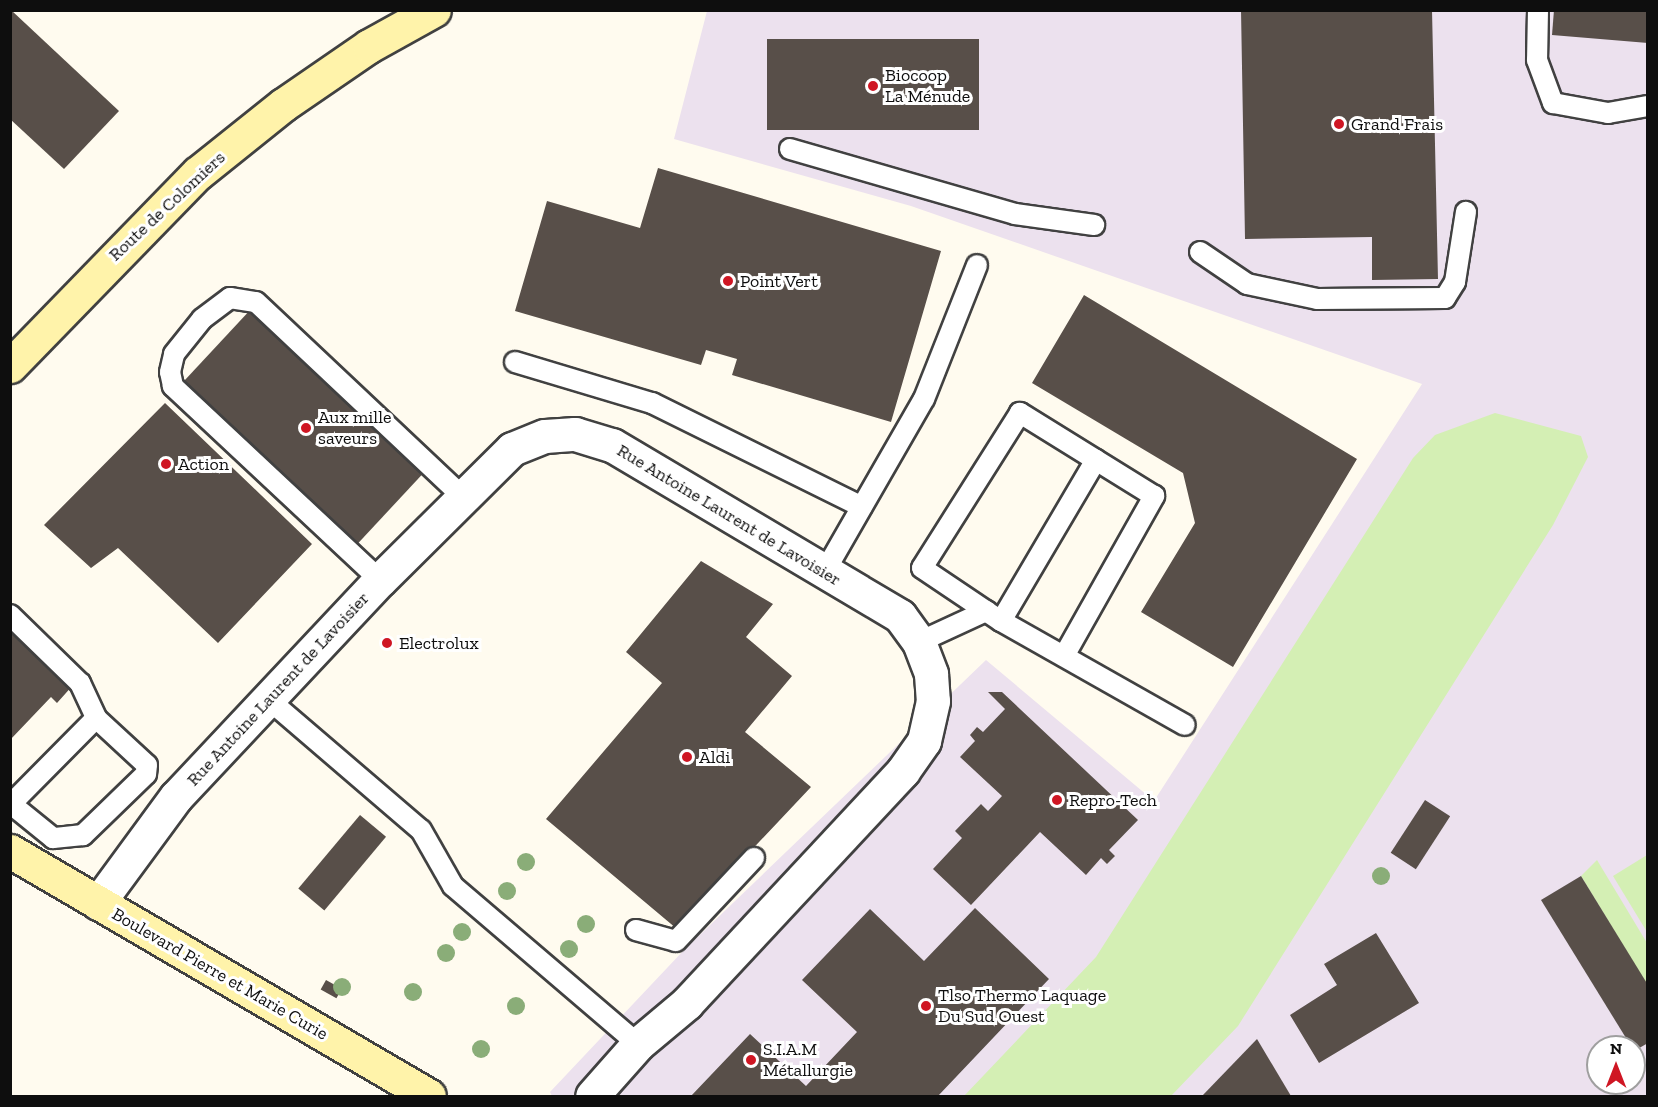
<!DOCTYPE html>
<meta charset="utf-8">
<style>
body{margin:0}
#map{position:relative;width:1658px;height:1107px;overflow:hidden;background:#fffbef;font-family:"Zilla Slab",serif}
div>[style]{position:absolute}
.industrial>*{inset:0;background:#ece1ee}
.green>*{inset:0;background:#d4efb4}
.building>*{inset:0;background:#584f49;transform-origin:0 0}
.roads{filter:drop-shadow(2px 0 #414141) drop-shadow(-2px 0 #414141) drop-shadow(0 2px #414141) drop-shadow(0 -2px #414141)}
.lane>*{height:20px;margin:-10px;padding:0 10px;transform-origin:10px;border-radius:10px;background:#fff}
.street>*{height:33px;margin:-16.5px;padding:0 16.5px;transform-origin:16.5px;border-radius:16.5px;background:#fff}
.secondary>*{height:33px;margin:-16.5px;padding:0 16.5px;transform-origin:16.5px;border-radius:16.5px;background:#fff3aa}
.trees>*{width:18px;height:18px;margin:-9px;border-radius:50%;background:#8aad78}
.dots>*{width:16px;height:16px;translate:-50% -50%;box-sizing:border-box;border:3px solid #fff;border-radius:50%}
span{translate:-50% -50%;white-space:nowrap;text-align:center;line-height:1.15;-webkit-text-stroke:6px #fff;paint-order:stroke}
.poi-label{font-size:18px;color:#0e0e0e}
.left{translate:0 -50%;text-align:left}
.street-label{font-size:18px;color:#0e0e0e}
.frame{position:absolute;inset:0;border:12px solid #0e0e0e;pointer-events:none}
.north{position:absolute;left:1586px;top:1035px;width:60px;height:60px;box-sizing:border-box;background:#fff;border:2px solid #9f9f9f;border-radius:50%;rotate:0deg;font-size:16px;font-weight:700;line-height:24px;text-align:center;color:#0e0e0e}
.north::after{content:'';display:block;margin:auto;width:21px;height:27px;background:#cf1623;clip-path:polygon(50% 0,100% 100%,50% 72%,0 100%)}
</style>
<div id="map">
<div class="industrial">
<div style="clip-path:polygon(evenodd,707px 11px,1647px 11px,1647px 1096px,552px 1096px,550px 1092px,684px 950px,986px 660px,1154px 801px,1422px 384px,911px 206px,674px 139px,707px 11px,1598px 1047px,1634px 1047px,1634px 1083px,1598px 1083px,1598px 1047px)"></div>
</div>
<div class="green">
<div style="clip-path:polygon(1495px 413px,1581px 436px,1588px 457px,1553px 525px,1238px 1026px,1171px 1096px,964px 1096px,1096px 957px,1413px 458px,1435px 435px)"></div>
<div style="clip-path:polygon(1647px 855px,1647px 932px,1613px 876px)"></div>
<div style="clip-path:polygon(1597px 860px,1647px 943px,1647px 985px,1581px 876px)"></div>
</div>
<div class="building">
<div style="clip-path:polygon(11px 10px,119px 111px,64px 169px,10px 119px)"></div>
<div style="clip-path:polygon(1241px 10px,1432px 10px,1438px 279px,1372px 280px,1372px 237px,1245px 239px)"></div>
<div style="clip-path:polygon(1554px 10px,1648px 10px,1648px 43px,1552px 35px)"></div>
<div style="left:979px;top:39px;width:91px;height:212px;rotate:90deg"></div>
<div style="clip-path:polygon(658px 168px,941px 251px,891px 422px,732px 375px,737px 359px,706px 350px,701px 365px,515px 311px,547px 201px,640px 228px)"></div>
<div style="clip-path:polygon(1084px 295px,1357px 459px,1233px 667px,1141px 612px,1195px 523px,1183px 473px,1032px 383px)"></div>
<div style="left:252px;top:308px;width:238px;height:100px;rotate:43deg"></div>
<div style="clip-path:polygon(165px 403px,312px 544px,218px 643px,118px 548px,91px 568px,44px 525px)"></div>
<div style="clip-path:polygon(701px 561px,773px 604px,746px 637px,792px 676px,745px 732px,811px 787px,677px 929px,546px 819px,662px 683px,626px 652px)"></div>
<div style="clip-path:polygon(10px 624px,74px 684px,57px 703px,51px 697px,10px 740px)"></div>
<div style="clip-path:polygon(988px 692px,1002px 692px,1138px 820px,1109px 850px,1115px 856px,1107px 864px,1101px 858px,1086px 875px,1040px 832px,971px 905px,933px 869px,962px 838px,955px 831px,981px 804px,988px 811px,1002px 796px,960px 757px,975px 741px,970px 735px,977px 727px,983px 732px,1005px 709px)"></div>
<div style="left:1425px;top:800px;width:30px;height:63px;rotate:33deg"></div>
<div style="left:360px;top:815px;width:34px;height:96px;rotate:40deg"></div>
<div style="clip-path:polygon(1581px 876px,1648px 985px,1648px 1043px,1634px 1051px,1541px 900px)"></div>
<div style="clip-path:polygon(975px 908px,1049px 979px,938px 1096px,691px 1096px,750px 1034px,806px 1086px,857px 1032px,802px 980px,870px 909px,924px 961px)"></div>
<div style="clip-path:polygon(1376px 933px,1419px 1003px,1319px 1063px,1290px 1015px,1337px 985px,1324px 964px)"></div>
<div style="left:326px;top:980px;width:18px;height:11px;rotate:29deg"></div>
<div style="clip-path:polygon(1257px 1039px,1291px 1096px,1202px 1096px)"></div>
</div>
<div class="roads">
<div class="lane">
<div style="left:1538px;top:10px;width:50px;rotate:91.1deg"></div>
<div style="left:1537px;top:60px;width:46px;rotate:69.6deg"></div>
<div style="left:1553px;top:103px;width:56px;rotate:10.3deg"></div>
<div style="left:1608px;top:113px;width:41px;rotate:-9.9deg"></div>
<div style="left:790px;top:149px;width:234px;rotate:16.1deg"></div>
<div style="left:1015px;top:214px;width:80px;rotate:7.9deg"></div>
<div style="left:1200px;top:252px;width:57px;rotate:34.2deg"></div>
<div style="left:1247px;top:284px;width:72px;rotate:12.1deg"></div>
<div style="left:1317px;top:299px;width:128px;rotate:-0.4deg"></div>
<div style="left:1445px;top:298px;width:19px;rotate:-58deg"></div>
<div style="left:1455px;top:282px;width:71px;rotate:-81.1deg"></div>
<div style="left:515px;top:362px;width:143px;rotate:16.7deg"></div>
<div style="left:652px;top:403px;width:234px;rotate:26.3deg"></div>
<div style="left:825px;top:571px;width:198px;rotate:-60.1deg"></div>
<div style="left:924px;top:399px;width:144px;rotate:-68.4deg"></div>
<div style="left:380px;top:580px;width:284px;rotate:-136.9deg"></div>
<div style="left:173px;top:386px;width:14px;rotate:-102deg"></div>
<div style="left:170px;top:372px;width:18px;rotate:-77deg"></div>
<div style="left:174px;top:354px;width:45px;rotate:-51.3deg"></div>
<div style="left:202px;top:319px;width:35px;rotate:-37deg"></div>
<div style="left:230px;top:298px;width:26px;rotate:9deg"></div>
<div style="left:256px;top:302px;width:283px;rotate:43.3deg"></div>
<div style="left:10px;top:615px;width:98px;rotate:44.2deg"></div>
<div style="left:80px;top:683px;width:38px;rotate:65deg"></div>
<div style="left:96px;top:718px;width:69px;rotate:42.7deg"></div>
<div style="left:147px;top:765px;width:9px;rotate:96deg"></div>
<div style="left:146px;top:774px;width:88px;rotate:135.9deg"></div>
<div style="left:83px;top:835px;width:30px;rotate:174deg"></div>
<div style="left:53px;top:838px;width:54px;rotate:-141deg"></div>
<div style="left:11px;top:804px;width:121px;rotate:-45.3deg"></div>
<div style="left:1001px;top:621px;width:187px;rotate:-59.5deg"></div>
<div style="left:919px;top:642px;width:74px;rotate:-24.8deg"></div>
<div style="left:1064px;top:656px;width:184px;rotate:-60.6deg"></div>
<div style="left:1154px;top:496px;width:158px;rotate:-148.2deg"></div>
<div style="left:1020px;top:413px;width:183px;rotate:122.3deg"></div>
<div style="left:922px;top:568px;width:95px;rotate:33.9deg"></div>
<div style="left:1001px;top:621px;width:211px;rotate:29.5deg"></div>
<div style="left:268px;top:699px;width:201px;rotate:40.6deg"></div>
<div style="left:421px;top:830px;width:64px;rotate:60.3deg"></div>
<div style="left:453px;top:886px;width:243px;rotate:40.5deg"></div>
<div style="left:636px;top:930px;width:41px;rotate:15.4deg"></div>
<div style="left:676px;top:941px;width:114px;rotate:-46.8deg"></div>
</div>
<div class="street">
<div style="left:98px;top:903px;width:132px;rotate:-53.7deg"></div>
<div style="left:176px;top:797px;width:298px;rotate:-46.8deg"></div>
<div style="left:380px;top:580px;width:186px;rotate:-44.8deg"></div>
<div style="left:512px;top:449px;width:35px;rotate:-22deg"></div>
<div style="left:545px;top:436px;width:30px;rotate:-4deg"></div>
<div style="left:575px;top:434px;width:39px;rotate:17deg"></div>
<div style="left:612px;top:445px;width:335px;rotate:30.7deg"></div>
<div style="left:900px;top:616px;width:32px;rotate:54deg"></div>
<div style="left:919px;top:642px;width:34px;rotate:69deg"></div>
<div style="left:931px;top:674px;width:27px;rotate:86deg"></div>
<div style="left:933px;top:701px;width:41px;rotate:102.7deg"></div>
<div style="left:924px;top:741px;width:37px;rotate:125deg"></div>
<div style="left:903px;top:771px;width:317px;rotate:133deg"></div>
<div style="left:687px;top:1003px;width:64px;rotate:140.1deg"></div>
<div style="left:638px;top:1044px;width:69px;rotate:131.5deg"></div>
</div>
<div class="secondary">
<div style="left:10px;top:366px;width:269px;rotate:-45.8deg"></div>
<div style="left:198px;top:173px;width:109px;rotate:-38.7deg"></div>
<div style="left:283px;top:105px;width:104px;rotate:-34.5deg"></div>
<div style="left:369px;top:46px;width:74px;rotate:-29deg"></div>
<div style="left:10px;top:851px;width:485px;rotate:30.3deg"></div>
</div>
</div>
<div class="trees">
<div style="left:526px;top:862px"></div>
<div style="left:1381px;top:876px"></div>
<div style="left:507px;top:891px"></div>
<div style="left:586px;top:924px"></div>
<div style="left:462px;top:932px"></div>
<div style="left:569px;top:949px"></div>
<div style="left:446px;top:953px"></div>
<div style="left:342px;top:987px"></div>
<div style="left:413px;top:992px"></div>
<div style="left:516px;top:1006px"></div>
<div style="left:481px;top:1049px"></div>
</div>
<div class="dots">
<div style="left:873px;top:86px;background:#cf1623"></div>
<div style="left:1339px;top:124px;background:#cf1623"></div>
<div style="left:728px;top:281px;background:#cf1623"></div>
<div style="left:306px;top:428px;background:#cf1623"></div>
<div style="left:166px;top:464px;background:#cf1623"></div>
<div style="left:387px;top:643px;background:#cf1623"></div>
<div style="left:687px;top:757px;background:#cf1623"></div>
<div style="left:1057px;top:800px;background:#cf1623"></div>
<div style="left:926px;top:1006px;background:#cf1623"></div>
<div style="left:751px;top:1060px;background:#cf1623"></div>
</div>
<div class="poi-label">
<span class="left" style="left:885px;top:86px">Biocoop<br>La Ménude</span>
<span class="left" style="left:1351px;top:124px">Grand Frais</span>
<span class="left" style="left:740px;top:281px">Point Vert</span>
<span class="left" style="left:318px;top:428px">Aux mille<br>saveurs</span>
<span class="left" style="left:178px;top:464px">Action</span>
<span class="left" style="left:399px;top:643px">Electrolux</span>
<span class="left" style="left:699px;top:757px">Aldi</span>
<span class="left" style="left:1069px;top:800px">Repro-Tech</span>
<span class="left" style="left:938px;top:1006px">Tlso Thermo Laquage<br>Du Sud Ouest</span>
<span class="left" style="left:763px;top:1060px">S.I.A.M<br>Métallurgie</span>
</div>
<div class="street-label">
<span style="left:167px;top:206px;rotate:-43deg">Route de Colomiers</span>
<span style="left:729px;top:515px;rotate:31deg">Rue Antoine Laurent de Lavoisier</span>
<span style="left:278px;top:689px;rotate:-47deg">Rue Antoine Laurent de Lavoisier</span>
<span style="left:220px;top:974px;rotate:30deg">Boulevard Pierre et Marie Curie</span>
</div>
<div class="frame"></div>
<div class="north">N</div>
</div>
